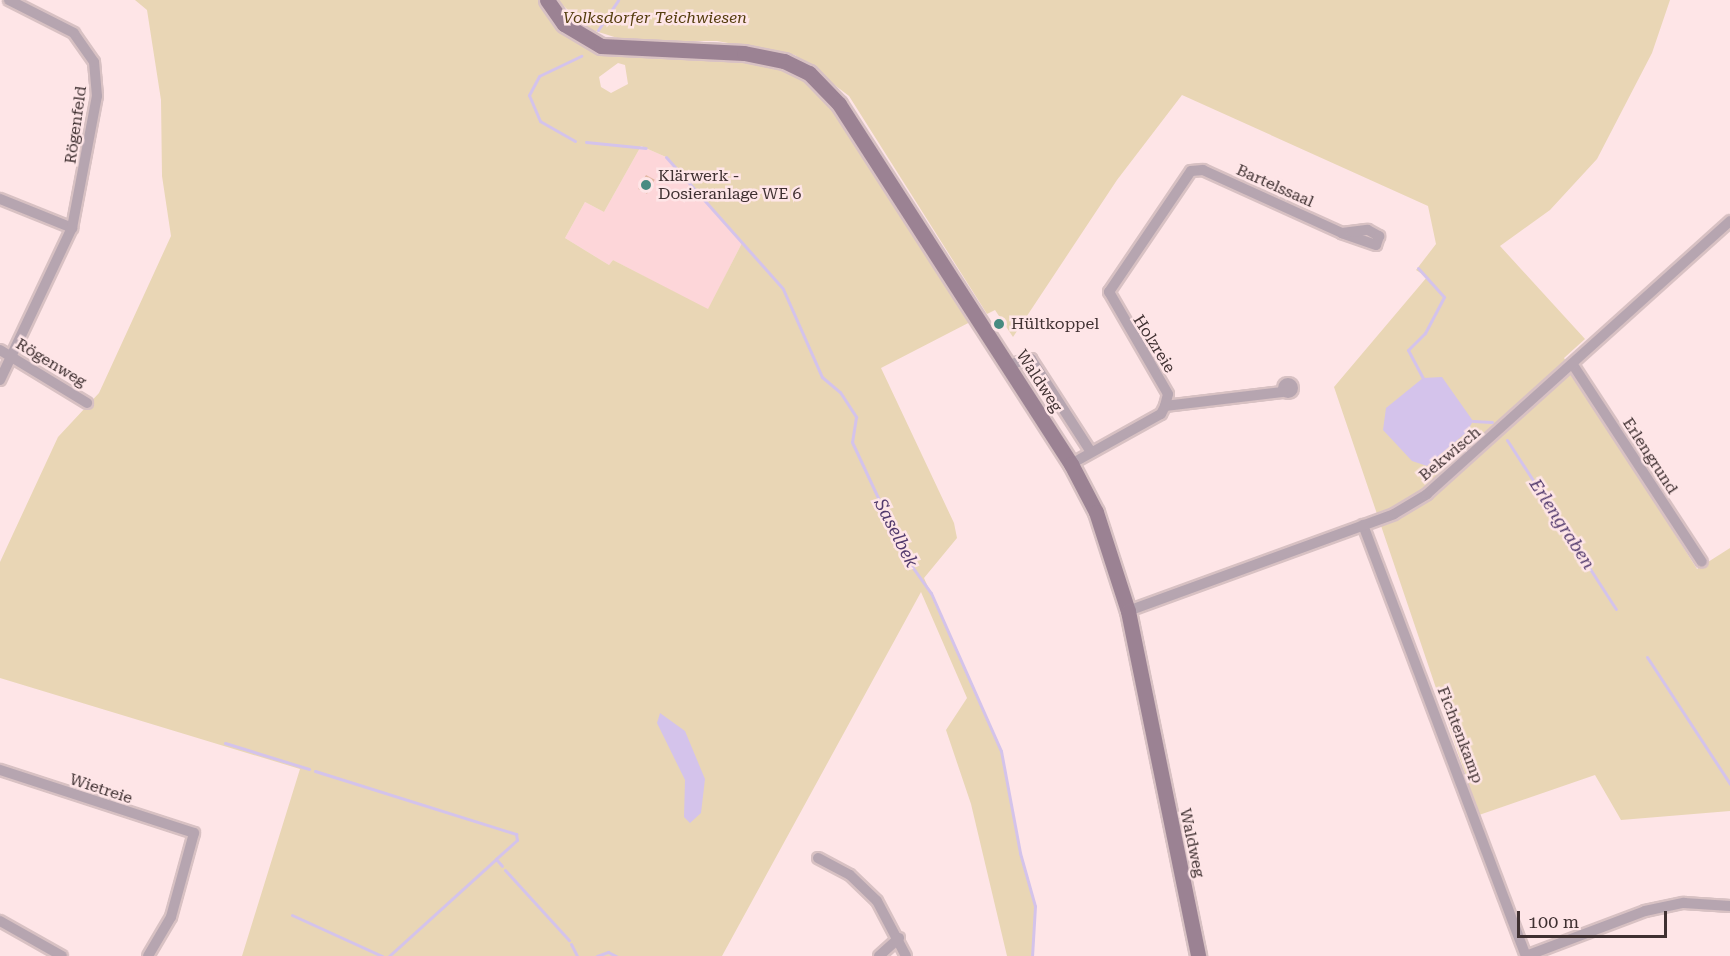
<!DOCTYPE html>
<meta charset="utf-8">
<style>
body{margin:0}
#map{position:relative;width:1730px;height:956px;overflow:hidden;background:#fee5e7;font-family:"Roboto Serif",serif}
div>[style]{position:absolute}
.built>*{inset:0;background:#fdd6d9}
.green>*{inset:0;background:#e9d6b5}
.water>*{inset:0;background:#d4c3eb}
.stream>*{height:3px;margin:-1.5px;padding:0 1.5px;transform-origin:1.5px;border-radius:1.5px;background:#d4c3eb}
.building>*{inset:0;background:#e3b8a4;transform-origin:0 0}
.roads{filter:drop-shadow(2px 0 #d8c1c3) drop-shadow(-2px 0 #d8c1c3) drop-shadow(0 2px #d8c1c3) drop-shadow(0 -2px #d8c1c3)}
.street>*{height:10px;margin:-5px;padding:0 5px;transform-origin:5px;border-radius:5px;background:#b6a5b0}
.street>.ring{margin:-5px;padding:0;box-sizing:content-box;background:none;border:10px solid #b6a5b0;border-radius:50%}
.secondary>*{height:15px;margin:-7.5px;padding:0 7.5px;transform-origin:7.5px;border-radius:7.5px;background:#9b8293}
.dots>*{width:16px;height:16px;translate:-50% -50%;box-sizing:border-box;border:3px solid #fee5e7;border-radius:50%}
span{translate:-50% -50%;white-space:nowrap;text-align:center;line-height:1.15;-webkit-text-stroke:5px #fee5e7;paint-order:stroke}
.park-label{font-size:16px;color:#543d0d;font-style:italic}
.street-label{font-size:16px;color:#3f3031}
.poi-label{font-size:16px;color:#3f3031}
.left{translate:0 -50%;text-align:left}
.water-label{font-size:18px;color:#523a6d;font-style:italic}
.scale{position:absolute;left:1517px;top:911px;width:150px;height:27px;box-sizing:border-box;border:3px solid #3f3031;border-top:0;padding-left:8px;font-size:18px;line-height:21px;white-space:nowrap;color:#3f3031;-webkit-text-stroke:4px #fee5e7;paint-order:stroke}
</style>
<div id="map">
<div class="built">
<div style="clip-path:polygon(641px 146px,666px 157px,742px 243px,708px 310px,613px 260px,609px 265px,565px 238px,585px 202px,604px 212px)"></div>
</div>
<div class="green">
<div style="clip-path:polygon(evenodd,135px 0,547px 0,582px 38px,744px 53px,809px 73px,976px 319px,881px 368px,954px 523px,957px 538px,924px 578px,1001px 751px,1020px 853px,1035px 906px,1032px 956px,1007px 956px,971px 804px,946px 730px,967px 698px,921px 592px,722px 956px,242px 956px,300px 769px,0 678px,0 562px,58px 437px,99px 393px,171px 236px,162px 176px,161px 100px,147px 10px,135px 0,618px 63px,625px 65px,628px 84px,611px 93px,601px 87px,599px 77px,618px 63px,135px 0,641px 146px,666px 157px,742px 243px,708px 309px,613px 260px,609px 265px,565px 238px,585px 202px,604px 212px,641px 146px)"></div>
<div style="clip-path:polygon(557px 0,1670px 0,1652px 53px,1597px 159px,1550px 210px,1500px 246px,1585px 339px,1564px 358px,1697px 569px,1730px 548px,1730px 811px,1621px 820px,1595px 775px,1479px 815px,1334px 387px,1427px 277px,1416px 270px,1436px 244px,1428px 206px,1182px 95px,1117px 180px,1013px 337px,995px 310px,987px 314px,849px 96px,795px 55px,717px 41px,627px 41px,589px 29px)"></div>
</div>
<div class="water">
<div style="clip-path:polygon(1442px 377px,1473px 421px,1467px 432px,1427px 466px,1412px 461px,1383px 430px,1386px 408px,1423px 378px)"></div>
<div style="clip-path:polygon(660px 713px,685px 731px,705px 779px,701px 813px,690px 823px,684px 817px,685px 780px,657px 723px)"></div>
</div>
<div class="stream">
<div style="left:598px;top:30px;width:36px;rotate:-56deg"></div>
<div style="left:575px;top:141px;width:40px;rotate:-150.3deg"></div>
<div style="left:540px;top:121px;width:28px;rotate:-113deg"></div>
<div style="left:529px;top:95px;width:21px;rotate:-62deg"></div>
<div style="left:539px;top:76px;width:47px;rotate:-25.5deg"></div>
<div style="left:586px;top:142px;width:60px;rotate:5.7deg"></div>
<div style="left:666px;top:157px;width:176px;rotate:48.4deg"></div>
<div style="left:783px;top:289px;width:96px;rotate:66.1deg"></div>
<div style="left:822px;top:377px;width:23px;rotate:40deg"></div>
<div style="left:840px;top:392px;width:30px;rotate:57deg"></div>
<div style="left:856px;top:417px;width:25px;rotate:99deg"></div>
<div style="left:852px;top:442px;width:128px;rotate:65deg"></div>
<div style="left:906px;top:558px;width:43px;rotate:54.5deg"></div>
<div style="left:931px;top:593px;width:173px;rotate:66.1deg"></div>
<div style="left:1001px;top:751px;width:104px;rotate:79.4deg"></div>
<div style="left:1020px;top:853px;width:55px;rotate:74.2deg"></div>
<div style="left:1035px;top:906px;width:50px;rotate:93.4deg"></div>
<div style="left:1418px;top:268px;width:39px;rotate:48deg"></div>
<div style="left:1444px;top:297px;width:41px;rotate:117.8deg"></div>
<div style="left:1425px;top:333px;width:24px;rotate:135deg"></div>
<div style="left:1408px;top:350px;width:32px;rotate:62deg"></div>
<div style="left:1473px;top:421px;width:19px;rotate:3deg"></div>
<div style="left:1507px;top:440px;width:201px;rotate:57.2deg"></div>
<div style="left:1647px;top:657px;width:152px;rotate:56.8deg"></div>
<div style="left:225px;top:743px;width:88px;rotate:17.2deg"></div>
<div style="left:315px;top:771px;width:211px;rotate:17.4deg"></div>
<div style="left:516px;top:834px;width:6px;rotate:81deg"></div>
<div style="left:517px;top:840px;width:28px;rotate:138deg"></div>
<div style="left:505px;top:870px;width:95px;rotate:47.6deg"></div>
<div style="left:292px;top:915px;width:99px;rotate:24.5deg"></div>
<div style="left:571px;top:944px;width:13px;rotate:63deg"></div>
<div style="left:389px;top:956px;width:144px;rotate:-42.2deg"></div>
<div style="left:496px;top:859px;width:9px;rotate:49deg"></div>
<div style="left:597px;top:956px;width:12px;rotate:-20deg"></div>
<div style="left:608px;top:952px;width:9px;rotate:27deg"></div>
</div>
<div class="building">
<div style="left:646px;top:175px;width:10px;height:16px;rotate:29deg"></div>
</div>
<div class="roads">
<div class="street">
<div style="left:0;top:199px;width:78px;rotate:21.9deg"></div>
<div style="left:1368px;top:230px;width:13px;rotate:29deg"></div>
<div style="left:1379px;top:236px;width:9px;rotate:108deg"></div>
<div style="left:1376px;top:245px;width:36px;rotate:-161deg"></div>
<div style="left:1342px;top:233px;width:26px;rotate:-7deg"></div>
<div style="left:0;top:350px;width:102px;rotate:31.3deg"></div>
<div style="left:1007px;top:365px;width:25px;rotate:-14deg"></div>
<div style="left:1031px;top:359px;width:111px;rotate:57.2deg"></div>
<div style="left:1573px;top:365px;width:235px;rotate:56.8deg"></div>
<div style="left:0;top:380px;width:168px;rotate:-64.7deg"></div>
<div style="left:72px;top:228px;width:134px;rotate:-79.3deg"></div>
<div style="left:97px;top:96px;width:34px;rotate:-95deg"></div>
<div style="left:94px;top:62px;width:35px;rotate:-125deg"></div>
<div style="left:74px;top:33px;width:73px;rotate:-153.1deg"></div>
<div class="ring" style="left:1283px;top:383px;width:0;height:0"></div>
<div style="left:1165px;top:406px;width:118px;rotate:-6.8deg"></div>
<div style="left:1071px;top:464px;width:103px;rotate:-29.1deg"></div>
<div style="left:1161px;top:414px;width:9px;rotate:-63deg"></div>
<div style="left:1165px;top:406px;width:12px;rotate:-76deg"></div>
<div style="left:1168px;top:394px;width:118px;rotate:-120deg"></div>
<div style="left:1109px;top:292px;width:146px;rotate:-55.9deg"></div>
<div style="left:1191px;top:171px;width:12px;rotate:-5deg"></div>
<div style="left:1203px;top:170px;width:153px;rotate:24.4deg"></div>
<div style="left:1363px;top:525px;width:461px;rotate:69.3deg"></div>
<div style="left:1128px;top:611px;width:283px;rotate:-20deg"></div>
<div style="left:1394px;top:514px;width:39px;rotate:-31deg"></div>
<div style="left:1427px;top:494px;width:408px;rotate:-42deg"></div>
<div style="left:0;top:770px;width:204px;rotate:18deg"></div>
<div style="left:194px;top:833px;width:87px;rotate:105.3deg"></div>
<div style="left:171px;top:917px;width:45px;rotate:120.5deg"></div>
<div style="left:818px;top:858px;width:36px;rotate:28deg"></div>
<div style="left:850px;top:875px;width:37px;rotate:44deg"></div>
<div style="left:877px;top:901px;width:62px;rotate:62.2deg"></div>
<div style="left:0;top:921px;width:71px;rotate:29.4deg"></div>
<div style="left:879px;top:956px;width:27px;rotate:-42deg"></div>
<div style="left:1526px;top:956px;width:127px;rotate:-20.7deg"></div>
<div style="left:1645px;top:911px;width:40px;rotate:-12deg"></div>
<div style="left:1684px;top:903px;width:46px;rotate:3.7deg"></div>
</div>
<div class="secondary">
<div style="left:547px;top:0;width:29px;rotate:55deg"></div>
<div style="left:564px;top:24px;width:43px;rotate:30.7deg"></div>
<div style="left:601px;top:46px;width:143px;rotate:2.8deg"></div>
<div style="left:744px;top:53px;width:41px;rotate:11.3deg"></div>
<div style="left:784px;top:61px;width:28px;rotate:26deg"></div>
<div style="left:809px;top:73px;width:43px;rotate:45.9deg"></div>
<div style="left:839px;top:104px;width:428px;rotate:57.2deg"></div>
<div style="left:1071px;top:464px;width:54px;rotate:62.5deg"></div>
<div style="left:1096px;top:512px;width:104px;rotate:72.1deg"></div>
<div style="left:1128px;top:611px;width:352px;rotate:78.5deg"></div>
</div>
</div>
<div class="dots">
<div style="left:646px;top:185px;background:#478b81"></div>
<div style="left:999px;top:324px;background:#478b81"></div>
</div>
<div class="park-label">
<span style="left:655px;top:18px">Volksdorfer Teichwiesen</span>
</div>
<div class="street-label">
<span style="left:76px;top:125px;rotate:-82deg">Rögenfeld</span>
<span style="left:1275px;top:186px;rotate:24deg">Bartelssaal</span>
<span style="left:1154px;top:344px;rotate:58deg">Holzreie</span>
<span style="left:51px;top:363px;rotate:31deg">Rögenweg</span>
<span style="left:1039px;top:381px;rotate:57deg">Waldweg</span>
<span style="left:1450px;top:454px;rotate:-40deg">Bekwisch</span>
<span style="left:1650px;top:456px;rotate:57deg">Erlengrund</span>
<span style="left:1460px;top:735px;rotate:69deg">Fichtenkamp</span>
<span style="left:101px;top:789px;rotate:18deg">Wietreie</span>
<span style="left:1192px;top:843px;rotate:78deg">Waldweg</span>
</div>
<div class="poi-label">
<span class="left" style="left:658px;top:185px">Klärwerk -<br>Dosieranlage WE 6</span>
<span class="left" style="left:1011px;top:324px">Hültkoppel</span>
</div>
<div class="water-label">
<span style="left:1562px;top:524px;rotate:57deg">Erlengraben</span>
<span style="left:896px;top:533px;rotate:63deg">Saselbek</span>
</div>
<div class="scale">100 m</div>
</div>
